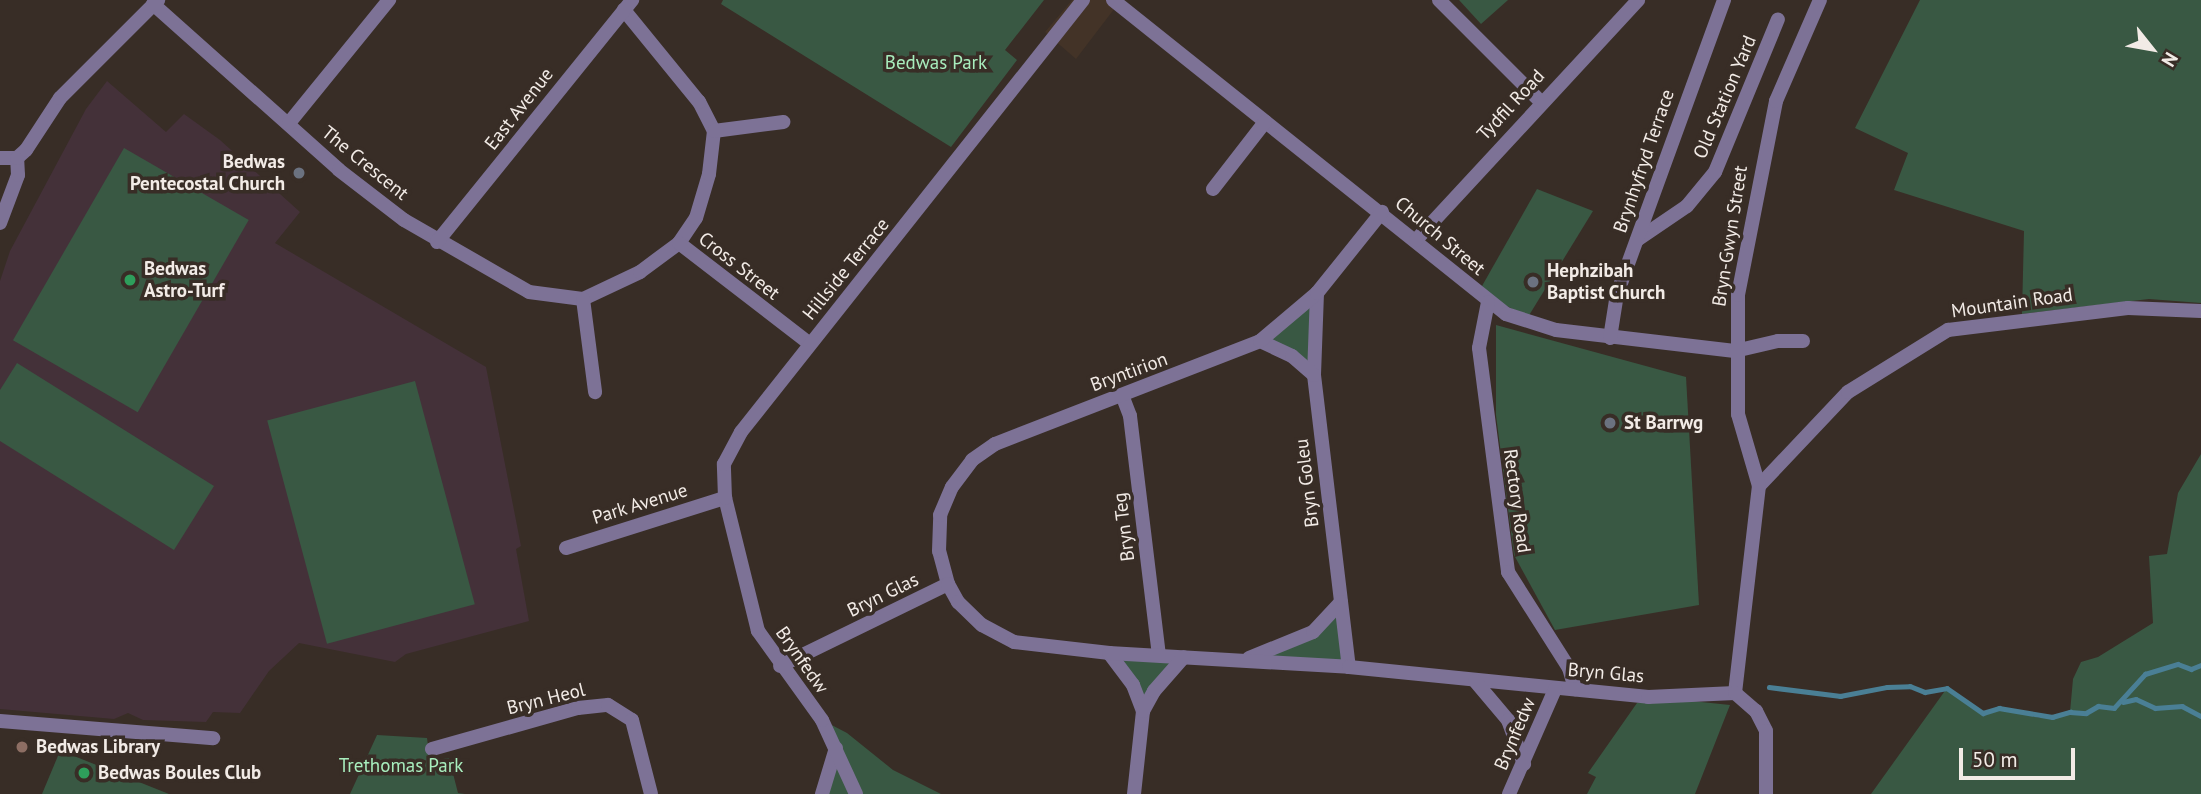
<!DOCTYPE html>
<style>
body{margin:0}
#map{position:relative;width:2201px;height:794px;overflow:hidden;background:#382d26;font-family:"PT Sans",sans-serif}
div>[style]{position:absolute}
.built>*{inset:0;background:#433327}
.education>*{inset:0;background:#443139}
.green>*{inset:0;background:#395843;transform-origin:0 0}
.stream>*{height:4.5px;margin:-2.25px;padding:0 2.25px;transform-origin:2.25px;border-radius:2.25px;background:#4a7f95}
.minor>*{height:14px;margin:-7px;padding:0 7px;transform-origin:7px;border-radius:7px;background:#7d7296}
.tertiary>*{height:14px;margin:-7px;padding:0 7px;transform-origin:7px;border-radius:7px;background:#7d7296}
.dots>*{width:19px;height:19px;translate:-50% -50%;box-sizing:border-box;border:4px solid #382d26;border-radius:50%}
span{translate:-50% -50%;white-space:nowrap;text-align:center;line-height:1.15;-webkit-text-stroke:7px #382d26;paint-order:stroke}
.park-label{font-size:19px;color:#a8edbd}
.street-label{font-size:19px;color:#f2ebe6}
.poi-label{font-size:19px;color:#f2ebe6;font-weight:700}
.right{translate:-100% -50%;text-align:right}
.left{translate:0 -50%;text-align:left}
.north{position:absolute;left:2117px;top:14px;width:70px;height:70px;-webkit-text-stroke:5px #382d26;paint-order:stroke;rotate:121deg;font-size:19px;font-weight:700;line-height:28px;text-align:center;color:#f2ebe6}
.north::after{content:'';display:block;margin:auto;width:24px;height:32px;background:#f2ebe6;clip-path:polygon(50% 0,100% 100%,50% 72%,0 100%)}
.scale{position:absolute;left:1959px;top:748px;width:116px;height:32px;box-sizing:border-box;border:4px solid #f2ebe6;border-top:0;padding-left:9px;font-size:21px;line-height:24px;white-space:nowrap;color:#f2ebe6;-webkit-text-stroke:5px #382d26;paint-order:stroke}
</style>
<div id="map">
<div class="built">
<div style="clip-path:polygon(1072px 0,1121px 0,1076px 59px,1045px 32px)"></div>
</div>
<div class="education">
<div style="clip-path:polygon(107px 81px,166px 132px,184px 114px,220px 140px,300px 212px,275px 243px,486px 367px,521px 546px,516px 549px,529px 621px,406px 654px,395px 662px,299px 643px,269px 671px,240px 713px,213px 712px,206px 722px,143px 720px,128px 713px,114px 719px,0 709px,0 281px,10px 251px,86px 109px)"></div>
</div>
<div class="green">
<div style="clip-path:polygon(723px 0,1044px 0,1005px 50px,1017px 60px,951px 147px,721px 4px)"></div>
<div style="clip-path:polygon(1459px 0,1508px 0,1481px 24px)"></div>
<div style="clip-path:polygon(1920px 0,2201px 0,2201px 303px,2149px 299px,2022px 314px,2024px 231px,1894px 190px,1908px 153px,1855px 128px)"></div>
<div style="left:124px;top:148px;width:144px;height:222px;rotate:30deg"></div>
<div style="clip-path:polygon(1537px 189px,1593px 211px,1528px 317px,1497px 301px,1482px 286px)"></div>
<div style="clip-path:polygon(1317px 293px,1314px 375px,1260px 341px)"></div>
<div style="clip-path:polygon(1496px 325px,1686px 377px,1699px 605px,1555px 630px,1514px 555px,1496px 415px)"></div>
<div style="clip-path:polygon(17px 363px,214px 486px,174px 550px,0 441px,0 390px)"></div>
<div style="left:415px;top:381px;width:231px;height:153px;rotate:75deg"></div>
<div style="clip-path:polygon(2201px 454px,2201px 794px,1871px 794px,1947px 688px,1983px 713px,1999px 708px,2040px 718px,2070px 712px,2073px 679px,2081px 662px,2098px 657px,2153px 623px,2149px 556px,2167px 554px,2178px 493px)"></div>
<div style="clip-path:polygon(1337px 609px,1349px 667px,1243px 660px,1282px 647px)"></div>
<div style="clip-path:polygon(1140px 654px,1184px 657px,1148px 700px,1118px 663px)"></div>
<div style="clip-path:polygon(1682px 700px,1730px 705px,1695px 794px,1587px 794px,1596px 777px,1588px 773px,1637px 703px)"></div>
<div style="clip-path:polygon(822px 720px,847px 733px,893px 770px,941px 794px,822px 794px,836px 748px)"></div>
<div style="clip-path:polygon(377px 735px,427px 738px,430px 761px,449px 758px,458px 793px,465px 794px,350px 794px)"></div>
<div style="clip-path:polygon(60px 751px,64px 752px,169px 794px,42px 794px)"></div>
</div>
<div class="stream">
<div style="left:1769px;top:687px;width:72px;rotate:7.2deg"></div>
<div style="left:1840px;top:696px;width:48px;rotate:-10.8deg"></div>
<div style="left:1887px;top:687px;width:23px;rotate:-2deg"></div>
<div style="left:1910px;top:686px;width:16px;rotate:22deg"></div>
<div style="left:1925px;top:692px;width:22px;rotate:-10deg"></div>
<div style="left:1947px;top:688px;width:44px;rotate:34.8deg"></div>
<div style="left:1983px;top:713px;width:17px;rotate:-17deg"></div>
<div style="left:1999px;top:708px;width:54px;rotate:9.6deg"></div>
<div style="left:2052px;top:717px;width:19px;rotate:-16deg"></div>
<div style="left:2070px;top:712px;width:16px;rotate:4deg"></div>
<div style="left:2086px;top:713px;width:14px;rotate:-30deg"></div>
<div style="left:2098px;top:706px;width:16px;rotate:7deg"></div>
<div style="left:2114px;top:708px;width:46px;rotate:-47.6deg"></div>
<div style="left:2145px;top:674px;width:34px;rotate:-17deg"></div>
<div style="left:2178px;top:664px;width:14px;rotate:21deg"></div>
<div style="left:2191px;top:669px;width:11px;rotate:-22deg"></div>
<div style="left:2123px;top:702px;width:13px;rotate:-13deg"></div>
<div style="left:2136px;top:699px;width:21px;rotate:25deg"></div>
<div style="left:2155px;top:708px;width:27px;rotate:-4deg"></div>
<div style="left:2182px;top:706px;width:21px;rotate:28deg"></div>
</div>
<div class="minor">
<div style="left:1113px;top:0;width:503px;rotate:38.62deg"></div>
<div style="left:1506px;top:314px;width:52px;rotate:17.7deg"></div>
<div style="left:1556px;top:330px;width:180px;rotate:6.7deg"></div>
<div style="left:1735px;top:351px;width:44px;rotate:-13.1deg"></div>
<div style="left:1778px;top:341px;width:25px"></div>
<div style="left:1439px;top:0;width:143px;rotate:45deg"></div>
<div style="left:153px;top:4px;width:249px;rotate:41.7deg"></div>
<div style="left:339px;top:170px;width:82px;rotate:37.6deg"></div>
<div style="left:404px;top:220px;width:144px;rotate:29.9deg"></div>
<div style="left:529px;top:292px;width:54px;rotate:7.4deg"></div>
<div style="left:583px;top:299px;width:63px;rotate:-25.3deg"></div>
<div style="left:640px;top:272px;width:49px;rotate:-36.6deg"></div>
<div style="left:679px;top:243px;width:30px;rotate:-56deg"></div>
<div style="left:696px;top:218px;width:46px;rotate:-73.5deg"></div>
<div style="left:709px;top:174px;width:43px;rotate:-83.4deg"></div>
<div style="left:714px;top:131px;width:33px;rotate:-117deg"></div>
<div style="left:699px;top:102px;width:119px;rotate:-129.2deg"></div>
<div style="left:289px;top:123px;width:159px;rotate:-50.9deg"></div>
<div style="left:714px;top:131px;width:70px;rotate:-7.4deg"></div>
<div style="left:1213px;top:189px;width:85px;rotate:-52.2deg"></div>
<div style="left:0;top:223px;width:51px;rotate:-69.4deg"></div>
<div style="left:18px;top:175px;width:17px;rotate:-93deg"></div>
<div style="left:1416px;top:240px;width:327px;rotate:-47.2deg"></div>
<div style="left:1637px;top:240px;width:60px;rotate:-34.2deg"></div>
<div style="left:1687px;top:206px;width:44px;rotate:-50.5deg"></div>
<div style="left:1715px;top:172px;width:165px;rotate:-67.6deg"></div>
<div style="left:437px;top:242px;width:311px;rotate:-51.1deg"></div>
<div style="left:679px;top:243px;width:165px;rotate:37.6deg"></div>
<div style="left:1317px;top:293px;width:82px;rotate:92.1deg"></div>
<div style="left:1314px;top:375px;width:294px;rotate:83.2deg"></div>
<div style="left:583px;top:299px;width:94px;rotate:82.6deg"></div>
<div style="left:1488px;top:302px;width:47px;rotate:101.1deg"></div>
<div style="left:1479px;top:348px;width:226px;rotate:82.6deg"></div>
<div style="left:1508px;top:572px;width:114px;rotate:57.6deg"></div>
<div style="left:1569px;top:668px;width:22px;rotate:74deg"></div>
<div style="left:1610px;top:338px;width:45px;rotate:-81deg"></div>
<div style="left:1617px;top:294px;width:313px;rotate:-70deg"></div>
<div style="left:1260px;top:341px;width:35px;rotate:25deg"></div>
<div style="left:1292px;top:356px;width:29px;rotate:41deg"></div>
<div style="left:1122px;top:395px;width:22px;rotate:69deg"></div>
<div style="left:1130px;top:416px;width:241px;rotate:83.1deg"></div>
<div style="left:1759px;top:486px;width:129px;rotate:-46.6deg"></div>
<div style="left:1848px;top:392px;width:118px;rotate:-31.8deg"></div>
<div style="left:1948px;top:330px;width:181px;rotate:-7deg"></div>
<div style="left:2128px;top:308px;width:73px;rotate:2.4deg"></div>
<div style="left:566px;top:548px;width:167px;rotate:-17.5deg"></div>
<div style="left:948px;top:584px;width:34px;rotate:-105deg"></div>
<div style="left:939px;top:551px;width:36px;rotate:-88deg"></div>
<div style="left:940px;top:515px;width:30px;rotate:-67deg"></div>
<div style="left:952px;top:487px;width:34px;rotate:-53deg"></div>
<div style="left:972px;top:460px;width:28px;rotate:-35deg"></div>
<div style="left:995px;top:444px;width:284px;rotate:-21.2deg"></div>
<div style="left:1260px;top:341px;width:75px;rotate:-40.1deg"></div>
<div style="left:1317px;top:293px;width:104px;rotate:-51.3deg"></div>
<div style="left:1109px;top:653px;width:40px;rotate:53deg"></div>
<div style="left:1133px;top:685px;width:28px;rotate:69deg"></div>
<div style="left:1249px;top:658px;width:69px;rotate:-22.1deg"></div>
<div style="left:1313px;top:632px;width:41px;rotate:-47deg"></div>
<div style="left:780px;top:666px;width:187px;rotate:-26deg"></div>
<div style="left:948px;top:584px;width:21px;rotate:61deg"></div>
<div style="left:958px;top:602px;width:33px;rotate:44deg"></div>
<div style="left:982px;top:625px;width:36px;rotate:28deg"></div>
<div style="left:1014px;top:642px;width:96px;rotate:6.6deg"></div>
<div style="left:1109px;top:653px;width:240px;rotate:3.3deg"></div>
<div style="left:1349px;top:667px;width:301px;rotate:5.7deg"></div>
<div style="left:1648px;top:697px;width:87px;rotate:-2.6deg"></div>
<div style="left:1475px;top:681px;width:51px;rotate:49.8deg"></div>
<div style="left:1508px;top:720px;width:47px;rotate:70deg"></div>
<div style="left:1735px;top:693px;width:208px;rotate:-83.4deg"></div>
<div style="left:1759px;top:486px;width:75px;rotate:-106.3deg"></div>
<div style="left:1738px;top:414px;width:119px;rotate:-90deg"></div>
<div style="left:1738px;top:295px;width:198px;rotate:-78.9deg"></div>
<div style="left:1776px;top:101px;width:110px;rotate:-66.5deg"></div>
<div style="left:1735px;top:693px;width:28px;rotate:41deg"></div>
<div style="left:1756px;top:711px;width:22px;rotate:63deg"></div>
<div style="left:1766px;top:731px;width:63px;rotate:90deg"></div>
<div style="left:0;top:721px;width:214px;rotate:4.6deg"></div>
<div style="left:432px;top:749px;width:152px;rotate:-15.7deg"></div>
<div style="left:578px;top:708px;width:30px;rotate:-6deg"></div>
<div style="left:608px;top:705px;width:28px;rotate:32deg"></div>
<div style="left:632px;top:720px;width:76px;rotate:75.6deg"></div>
<div style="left:822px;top:794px;width:48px;rotate:-73.1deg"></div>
<div style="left:1134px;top:794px;width:83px;rotate:-83.8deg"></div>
<div style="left:1143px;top:711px;width:23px;rotate:-61deg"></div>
<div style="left:1154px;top:691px;width:45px;rotate:-48.6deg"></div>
<div style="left:1509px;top:794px;width:115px;rotate:-66.3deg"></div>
</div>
<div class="tertiary">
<div style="left:0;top:158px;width:17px"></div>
<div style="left:17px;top:158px;width:12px;rotate:-42deg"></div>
<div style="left:26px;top:150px;width:62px;rotate:-56.8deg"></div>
<div style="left:60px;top:98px;width:139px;rotate:-45deg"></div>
<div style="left:856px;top:794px;width:81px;rotate:-114.7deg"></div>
<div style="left:822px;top:720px;width:110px;rotate:-125.7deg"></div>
<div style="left:758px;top:631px;width:137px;rotate:-103.9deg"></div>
<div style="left:725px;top:498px;width:34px;rotate:-92deg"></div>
<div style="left:724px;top:464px;width:36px;rotate:-62deg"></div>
<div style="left:741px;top:432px;width:551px;rotate:-51.63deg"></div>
</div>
<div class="dots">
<div style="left:299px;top:173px;background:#6b7280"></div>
<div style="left:130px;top:280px;background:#2e9e5b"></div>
<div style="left:1533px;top:282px;background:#6b7280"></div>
<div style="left:1610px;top:423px;background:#6b7280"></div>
<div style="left:22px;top:747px;background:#8d6e63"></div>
<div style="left:84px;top:773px;background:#2e9e5b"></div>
</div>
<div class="park-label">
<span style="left:936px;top:63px">Bedwas Park</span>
<span style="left:401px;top:766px">Trethomas Park</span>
</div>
<div class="street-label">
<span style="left:1725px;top:97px;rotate:-67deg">Old Station Yard</span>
<span style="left:1511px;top:105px;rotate:-47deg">Tydfil Road</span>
<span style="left:519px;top:109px;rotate:-52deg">East Avenue</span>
<span style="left:1644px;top:161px;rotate:-71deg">Brynhyfryd Terrace</span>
<span style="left:365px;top:163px;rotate:39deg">The Crescent</span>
<span style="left:1440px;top:236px;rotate:40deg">Church Street</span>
<span style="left:1730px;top:236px;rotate:-81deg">Bryn-Gwyn Street</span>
<span style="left:739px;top:266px;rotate:38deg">Cross Street</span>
<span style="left:846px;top:269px;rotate:-51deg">Hillside Terrace</span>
<span style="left:2012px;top:303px;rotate:-8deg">Mountain Road</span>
<span style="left:1129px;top:372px;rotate:-20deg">Bryntirion</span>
<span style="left:1307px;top:483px;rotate:-97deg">Bryn Goleu</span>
<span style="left:1517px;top:501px;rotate:82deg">Rectory Road</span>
<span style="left:640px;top:504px;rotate:-17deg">Park Avenue</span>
<span style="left:1124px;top:527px;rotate:-97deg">Bryn Teg</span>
<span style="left:883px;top:595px;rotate:-26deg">Bryn Glas</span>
<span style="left:802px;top:660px;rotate:55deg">Brynfedw</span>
<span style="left:1606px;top:673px;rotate:5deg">Bryn Glas</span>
<span style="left:546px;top:699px;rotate:-14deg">Bryn Heol</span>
<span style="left:1515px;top:734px;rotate:-67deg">Brynfedw</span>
</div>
<div class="poi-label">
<span class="right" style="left:285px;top:173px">Bedwas<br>Pentecostal Church</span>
<span class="left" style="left:144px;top:280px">Bedwas<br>Astro-Turf</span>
<span class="left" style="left:1547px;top:282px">Hephzibah<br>Baptist Church</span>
<span class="left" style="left:1624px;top:423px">St Barrwg</span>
<span class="left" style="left:36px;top:747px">Bedwas Library</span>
<span class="left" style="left:98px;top:773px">Bedwas Boules Club</span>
</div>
<div class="north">N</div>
<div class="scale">50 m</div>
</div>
